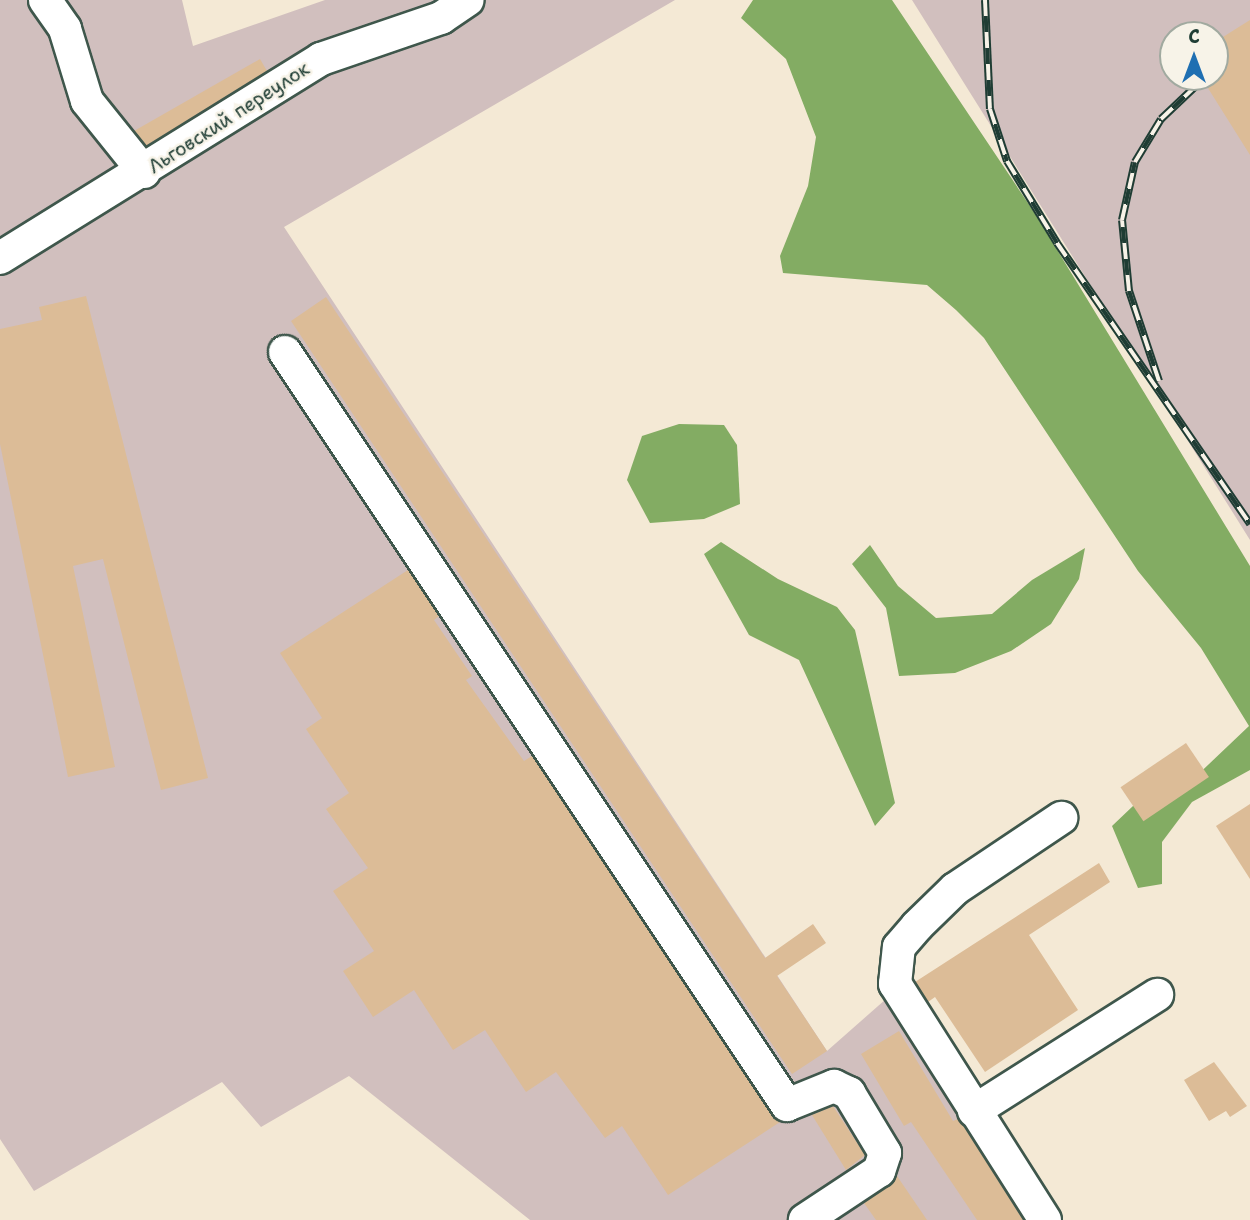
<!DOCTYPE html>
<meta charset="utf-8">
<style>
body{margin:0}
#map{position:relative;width:1250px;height:1220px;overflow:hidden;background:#f4e9d5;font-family:"Shantell Sans",sans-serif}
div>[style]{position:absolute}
.industrial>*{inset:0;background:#d1bfbe}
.forest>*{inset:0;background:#83ac63}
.building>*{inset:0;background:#dcbc97;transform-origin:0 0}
.roads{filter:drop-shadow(2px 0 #3f574c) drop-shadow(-2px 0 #3f574c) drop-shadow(0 2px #3f574c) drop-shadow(0 -2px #3f574c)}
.minor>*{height:32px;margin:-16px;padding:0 16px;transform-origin:16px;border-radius:16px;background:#fff}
.rail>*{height:8px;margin-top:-4px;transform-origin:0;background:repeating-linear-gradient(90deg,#f7f3e8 0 16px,#1f3d34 0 32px);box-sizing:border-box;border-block:2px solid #1f3d34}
span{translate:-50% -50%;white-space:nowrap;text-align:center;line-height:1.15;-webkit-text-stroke:5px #f7f3e8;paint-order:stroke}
.street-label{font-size:19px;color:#1f3d34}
.north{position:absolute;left:1159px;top:21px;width:70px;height:70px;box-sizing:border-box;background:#f7f3e8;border:2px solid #a1aaa0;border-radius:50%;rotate:0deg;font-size:19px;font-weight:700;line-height:28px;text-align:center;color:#1f3d34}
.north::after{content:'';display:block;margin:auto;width:24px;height:32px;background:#1f6fb2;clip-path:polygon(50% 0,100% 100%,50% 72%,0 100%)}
</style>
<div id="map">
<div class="industrial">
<div style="clip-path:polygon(0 0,182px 0,193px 46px,325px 0,675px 0,284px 227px,827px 1051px,886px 999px,1038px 1220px,530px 1220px,349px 1076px,261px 1127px,222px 1082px,34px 1191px,0 1139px)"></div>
<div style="clip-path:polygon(evenodd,912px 0,1250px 0,1250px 540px,912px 0,1173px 35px,1215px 35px,1215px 77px,1173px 77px,1173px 35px)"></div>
</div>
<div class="forest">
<div style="clip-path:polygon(753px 0,892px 0,1034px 212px,1250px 566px,1250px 770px,1192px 802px,1162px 842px,1162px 884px,1138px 888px,1112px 826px,1133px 806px,1188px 784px,1249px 726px,1201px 648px,1138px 571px,984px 338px,956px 310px,927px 285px,783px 273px,780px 256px,808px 186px,816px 137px,786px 59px,741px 18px)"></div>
<div style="clip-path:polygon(679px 424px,724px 425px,737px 445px,740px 504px,704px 519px,650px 523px,627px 480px,642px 436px)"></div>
<div style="clip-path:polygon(721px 542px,778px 579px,837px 607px,855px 630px,895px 803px,875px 826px,799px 660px,749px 635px,704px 554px)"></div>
<div style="clip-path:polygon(870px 545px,898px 586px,936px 618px,992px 614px,1032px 580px,1085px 548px,1079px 579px,1051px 624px,1011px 651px,955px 673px,899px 676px,886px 608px,852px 564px)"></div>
</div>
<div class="building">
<div style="clip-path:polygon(1250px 20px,1250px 155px,1201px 77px,1215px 77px,1215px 42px)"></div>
<div style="clip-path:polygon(260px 59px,267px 71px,146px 146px,134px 131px)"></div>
<div style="clip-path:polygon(86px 296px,208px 778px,161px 790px,103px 559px,73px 566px,115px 767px,68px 777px,0 444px,0 329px,42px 320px,39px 307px)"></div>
<div style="clip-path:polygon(326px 297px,765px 958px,813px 924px,826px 943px,777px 976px,827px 1051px,792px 1074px,291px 321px)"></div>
<div style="clip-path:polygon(408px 570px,439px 616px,434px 620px,472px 676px,466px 680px,524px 761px,532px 756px,780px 1122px,668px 1195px,622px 1126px,605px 1138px,556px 1072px,526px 1092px,485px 1030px,453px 1050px,414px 990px,373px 1017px,343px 971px,374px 951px,333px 891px,368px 868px,326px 809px,349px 793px,306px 729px,322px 718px,280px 653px)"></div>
<div style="left:1186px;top:743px;width:41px;height:79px;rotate:56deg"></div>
<div style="clip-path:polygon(1250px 804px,1250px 879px,1216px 826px)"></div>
<div style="clip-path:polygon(1099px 863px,1110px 882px,1029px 935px,1078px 1010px,985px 1072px,935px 997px,928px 1002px,915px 982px)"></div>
<div style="clip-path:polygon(899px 1031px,953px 1121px,958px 1119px,963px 1125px,1023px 1220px,977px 1220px,911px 1122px,904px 1126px,861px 1054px)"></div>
<div style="clip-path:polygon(1214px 1062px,1247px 1106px,1230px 1117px,1226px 1111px,1209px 1121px,1184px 1080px)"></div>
<div style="clip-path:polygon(833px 1106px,865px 1155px,846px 1170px,812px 1115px)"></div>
<div style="clip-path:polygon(897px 1176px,927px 1220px,876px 1220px,864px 1203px)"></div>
</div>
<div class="roads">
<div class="minor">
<div style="left:45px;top:0;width:35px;rotate:55deg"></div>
<div style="left:65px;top:29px;width:75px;rotate:73deg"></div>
<div style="left:87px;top:101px;width:91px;rotate:51.2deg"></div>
<div style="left:0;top:258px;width:378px;rotate:-31.8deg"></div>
<div style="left:321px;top:59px;width:127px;rotate:-18.9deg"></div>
<div style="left:441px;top:18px;width:32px;rotate:-34deg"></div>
<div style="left:285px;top:352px;width:905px;rotate:56.31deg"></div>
<div style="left:787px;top:1105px;width:51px;rotate:-22deg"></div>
<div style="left:834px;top:1086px;width:17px;rotate:25deg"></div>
<div style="left:849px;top:1093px;width:70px;rotate:59deg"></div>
<div style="left:885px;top:1153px;width:19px;rotate:108deg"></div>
<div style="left:879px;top:1171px;width:89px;rotate:146.5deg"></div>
<div style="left:974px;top:1111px;width:217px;rotate:-32.4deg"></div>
<div style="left:1045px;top:1220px;width:280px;rotate:-122.4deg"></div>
<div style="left:895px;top:984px;width:37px;rotate:-84deg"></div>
<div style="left:899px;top:947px;width:28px;rotate:-49deg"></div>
<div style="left:917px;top:926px;width:53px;rotate:-44.2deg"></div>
<div style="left:955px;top:889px;width:128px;rotate:-33.8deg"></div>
</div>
</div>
<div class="rail">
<div style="left:985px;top:0;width:109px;rotate:87.4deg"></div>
<div style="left:990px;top:109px;width:55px;rotate:71.9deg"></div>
<div style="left:1007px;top:161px;width:96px;rotate:58.6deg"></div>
<div style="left:1057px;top:243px;width:341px;rotate:55.5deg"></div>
<div style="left:1159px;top:381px;width:95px;rotate:-108.4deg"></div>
<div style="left:1129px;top:291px;width:71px;rotate:-95.6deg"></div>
<div style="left:1122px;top:220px;width:59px;rotate:-77.4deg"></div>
<div style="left:1135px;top:162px;width:50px;rotate:-58.8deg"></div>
<div style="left:1161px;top:119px;width:50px;rotate:-43.4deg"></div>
</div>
<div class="street-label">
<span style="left:229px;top:118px;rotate:-33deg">Льговский переулок</span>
</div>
<div class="north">С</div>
</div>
